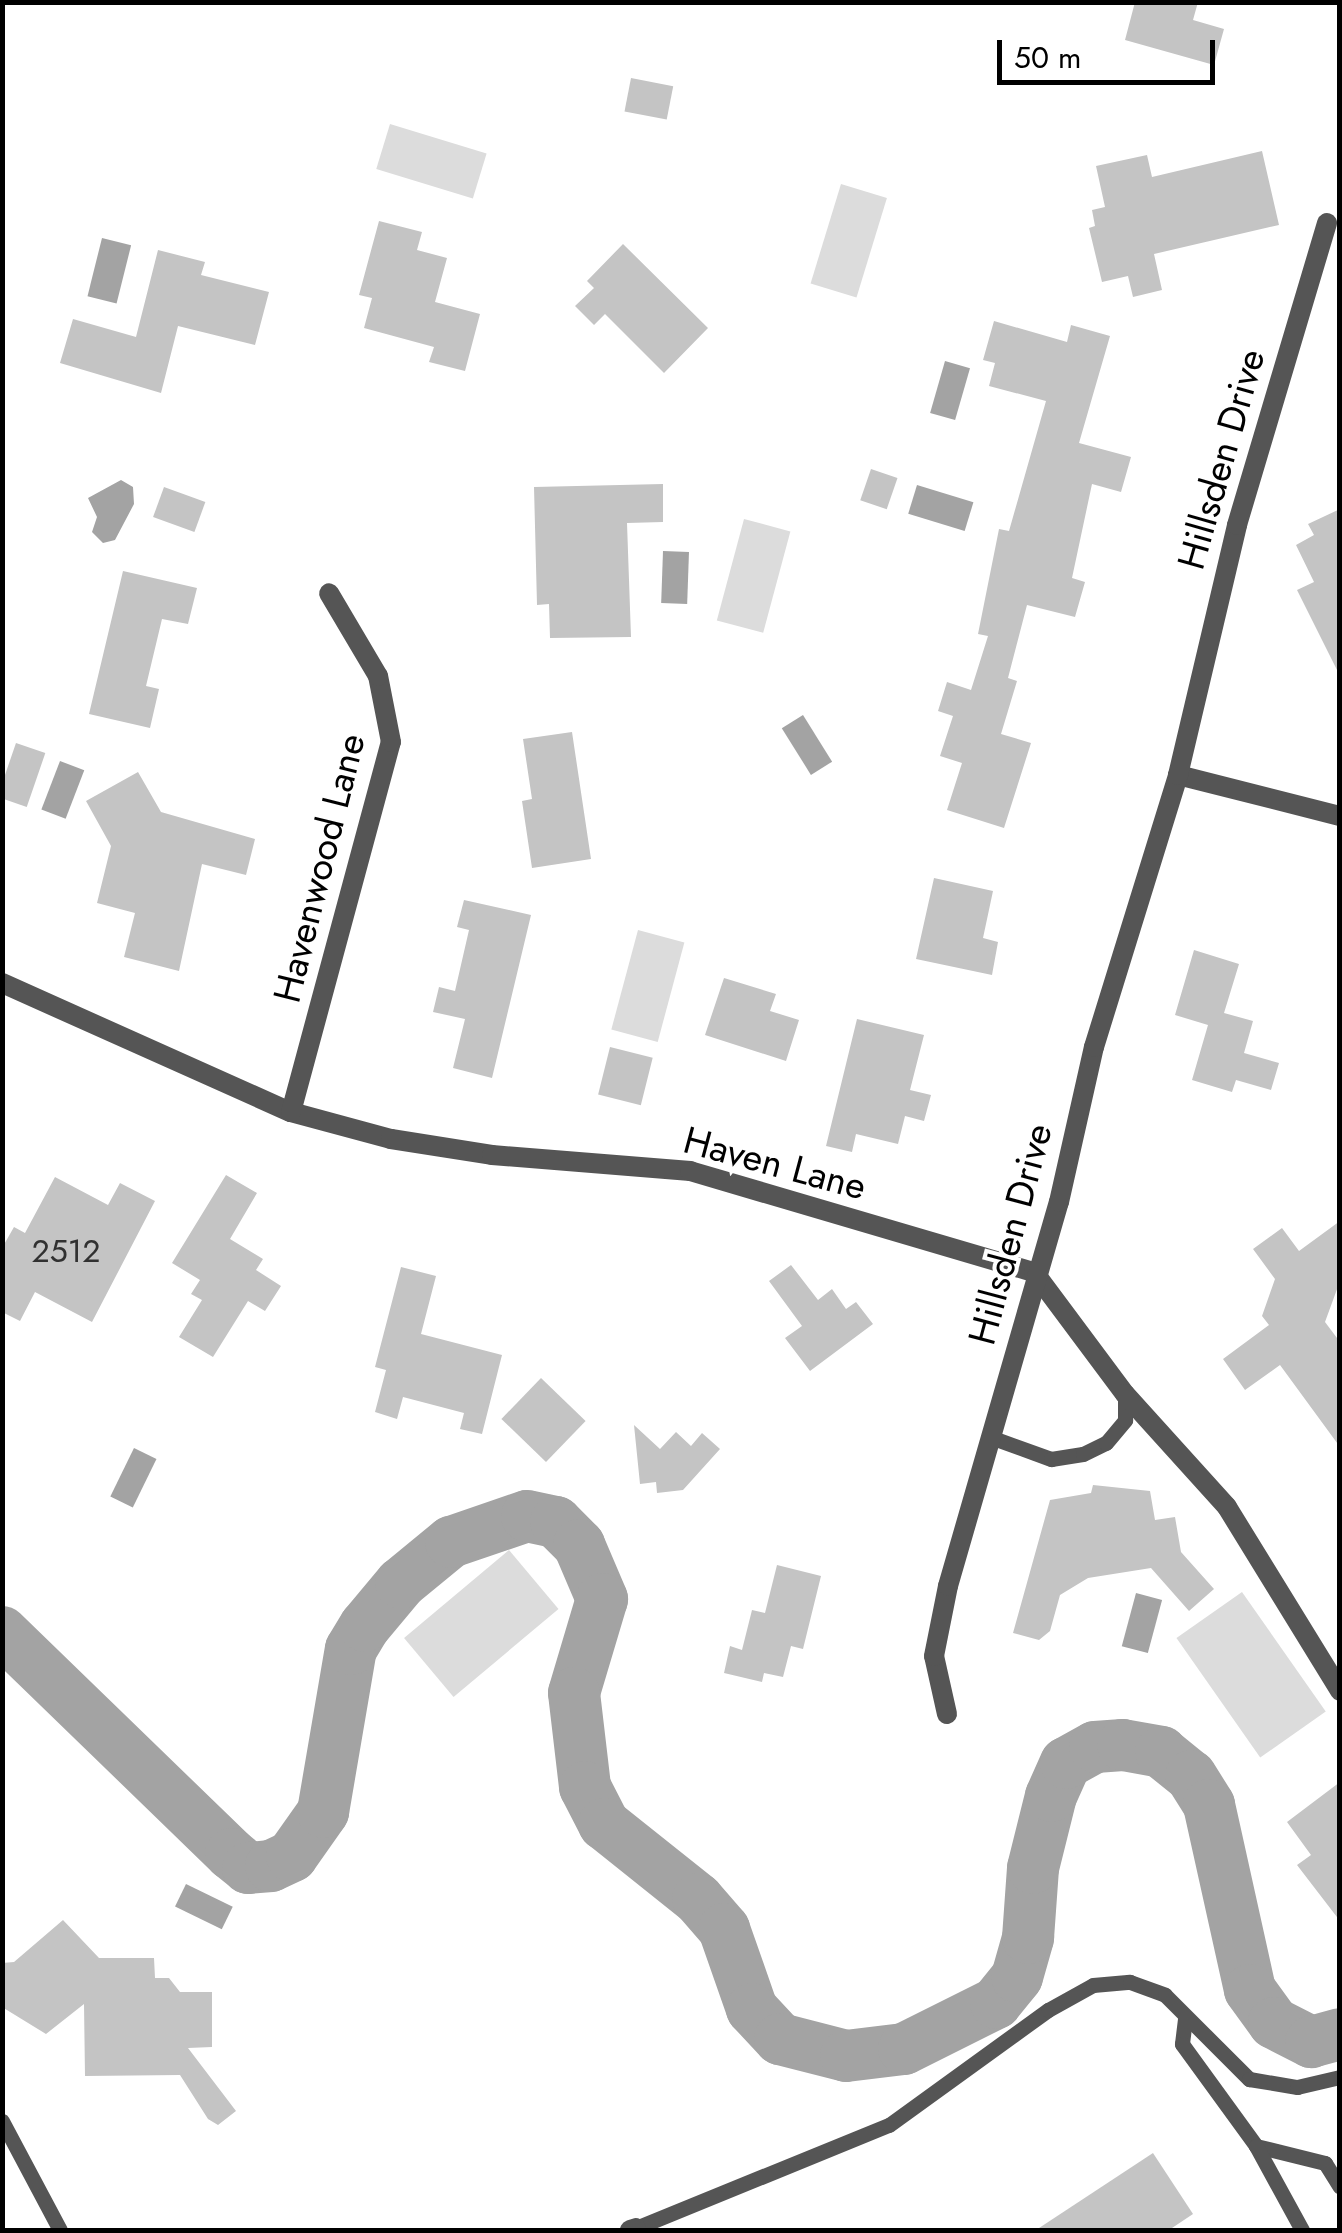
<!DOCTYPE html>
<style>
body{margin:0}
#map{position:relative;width:1342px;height:2233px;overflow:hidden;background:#fff;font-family:Jost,sans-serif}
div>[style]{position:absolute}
.green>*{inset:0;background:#dcdcdc;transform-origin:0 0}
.water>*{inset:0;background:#a3a3a3;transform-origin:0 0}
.river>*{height:52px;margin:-26px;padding:0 26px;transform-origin:26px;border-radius:26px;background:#a3a3a3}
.building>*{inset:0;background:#c4c4c4;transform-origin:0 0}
.service>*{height:15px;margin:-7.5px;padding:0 7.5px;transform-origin:7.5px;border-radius:7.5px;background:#555}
.minor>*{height:20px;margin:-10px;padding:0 10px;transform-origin:10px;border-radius:10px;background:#555}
span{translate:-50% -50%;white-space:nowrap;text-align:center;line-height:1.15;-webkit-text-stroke:8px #fff;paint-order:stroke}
.number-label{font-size:32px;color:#313131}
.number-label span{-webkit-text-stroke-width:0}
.street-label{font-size:38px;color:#000}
.frame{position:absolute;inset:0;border:5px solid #000;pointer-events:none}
.scale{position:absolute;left:997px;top:40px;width:218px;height:45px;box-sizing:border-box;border:5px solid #000;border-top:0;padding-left:12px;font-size:30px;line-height:35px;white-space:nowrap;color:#000;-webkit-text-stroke:8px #fff;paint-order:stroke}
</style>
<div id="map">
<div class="green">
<div style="left:390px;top:124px;width:101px;height:47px;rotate:17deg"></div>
<div style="left:841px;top:184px;width:48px;height:104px;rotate:17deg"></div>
<div style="left:744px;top:519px;width:48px;height:105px;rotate:15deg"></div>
<div style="left:638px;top:930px;width:48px;height:103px;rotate:15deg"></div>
<div style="left:509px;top:1550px;width:77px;height:137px;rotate:50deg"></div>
<div style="left:1242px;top:1592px;width:146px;height:80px;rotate:55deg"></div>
</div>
<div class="water">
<div style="left:102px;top:238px;width:30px;height:60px;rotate:14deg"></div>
<div style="left:945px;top:361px;width:26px;height:54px;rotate:16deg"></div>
<div style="clip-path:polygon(121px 480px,133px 487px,134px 504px,115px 540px,103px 543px,92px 532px,97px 517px,88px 498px)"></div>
<div style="left:917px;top:485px;width:59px;height:30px;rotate:17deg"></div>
<div style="left:663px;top:551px;width:26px;height:52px;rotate:2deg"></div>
<div style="left:803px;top:715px;width:55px;height:25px;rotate:58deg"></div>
<div style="left:60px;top:761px;width:26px;height:52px;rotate:21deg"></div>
<div style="left:134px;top:1448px;width:25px;height:54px;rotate:26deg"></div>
<div style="left:1136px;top:1593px;width:27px;height:55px;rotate:15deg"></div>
<div style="left:186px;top:1884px;width:52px;height:25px;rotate:26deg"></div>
</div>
<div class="river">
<div style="left:2px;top:1632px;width:319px;rotate:44.1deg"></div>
<div style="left:231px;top:1854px;width:22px;rotate:39deg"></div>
<div style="left:248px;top:1868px;width:23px;rotate:-5deg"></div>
<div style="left:271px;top:1866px;width:23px;rotate:-25deg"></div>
<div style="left:292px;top:1856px;width:54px;rotate:-54.8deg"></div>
<div style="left:323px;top:1812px;width:165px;rotate:-80.3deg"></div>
<div style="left:351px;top:1649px;width:27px;rotate:-59deg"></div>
<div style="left:365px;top:1626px;width:56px;rotate:-50.1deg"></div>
<div style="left:401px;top:1583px;width:65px;rotate:-39.4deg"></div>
<div style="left:451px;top:1542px;width:80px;rotate:-18.9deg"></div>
<div style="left:527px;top:1516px;width:30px;rotate:12deg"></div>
<div style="left:556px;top:1522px;width:33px;rotate:45deg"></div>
<div style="left:579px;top:1545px;width:59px;rotate:66.9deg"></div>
<div style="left:602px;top:1599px;width:98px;rotate:106.6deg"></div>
<div style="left:574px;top:1693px;width:95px;rotate:83.3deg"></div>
<div style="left:585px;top:1787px;width:42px;rotate:62.8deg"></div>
<div style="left:604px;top:1824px;width:120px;rotate:38.6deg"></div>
<div style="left:698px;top:1899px;width:40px;rotate:49deg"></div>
<div style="left:724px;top:1929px;width:85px;rotate:70.7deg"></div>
<div style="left:752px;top:2009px;width:41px;rotate:47deg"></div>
<div style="left:780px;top:2039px;width:68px;rotate:14.4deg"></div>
<div style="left:846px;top:2056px;width:58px;rotate:-6.9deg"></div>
<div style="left:904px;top:2049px;width:103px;rotate:-26.6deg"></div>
<div style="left:996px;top:2003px;width:33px;rotate:-51deg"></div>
<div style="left:1017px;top:1977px;width:41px;rotate:-74.2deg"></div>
<div style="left:1028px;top:1938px;width:70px;rotate:-85.9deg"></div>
<div style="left:1033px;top:1868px;width:74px;rotate:-76deg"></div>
<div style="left:1051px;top:1796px;width:36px;rotate:-66deg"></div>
<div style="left:1066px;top:1763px;width:33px;rotate:-29deg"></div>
<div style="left:1095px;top:1747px;width:28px;rotate:-4deg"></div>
<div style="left:1123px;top:1745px;width:39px;rotate:10deg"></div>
<div style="left:1161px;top:1752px;width:38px;rotate:39deg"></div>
<div style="left:1191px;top:1776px;width:34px;rotate:58deg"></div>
<div style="left:1209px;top:1805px;width:189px;rotate:77.5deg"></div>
<div style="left:1250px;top:1990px;width:41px;rotate:54deg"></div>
<div style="left:1274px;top:2023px;width:42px;rotate:27.2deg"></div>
<div style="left:1311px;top:2042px;width:30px;rotate:-15deg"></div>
</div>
<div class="building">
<div style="clip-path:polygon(1135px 2px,1198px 2px,1193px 20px,1224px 29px,1214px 65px,1125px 40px)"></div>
<div style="left:631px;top:78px;width:43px;height:34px;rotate:11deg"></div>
<div style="clip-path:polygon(1262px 151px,1279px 225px,1154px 254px,1162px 290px,1133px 297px,1128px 276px,1102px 282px,1089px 228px,1095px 226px,1092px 210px,1105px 207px,1096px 166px,1147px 155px,1152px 177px)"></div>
<div style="clip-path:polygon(379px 221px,422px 232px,417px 250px,447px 258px,435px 302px,480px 314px,465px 371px,429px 362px,434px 347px,364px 328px,372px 298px,359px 295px)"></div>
<div style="clip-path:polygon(623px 244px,708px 328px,664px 373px,605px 314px,594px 325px,575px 306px,594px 288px,587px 281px)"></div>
<div style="clip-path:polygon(158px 250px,205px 262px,201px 275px,269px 292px,255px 345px,178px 326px,161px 393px,60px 363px,73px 319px,136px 337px)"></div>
<div style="clip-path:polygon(994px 321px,1067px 342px,1071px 325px,1110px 336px,1079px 443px,1131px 457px,1121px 492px,1092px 484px,1072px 578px,1085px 582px,1075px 617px,1027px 605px,1008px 678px,1017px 681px,1001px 734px,1031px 743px,1004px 828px,947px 810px,962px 763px,940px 756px,953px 716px,938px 711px,947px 682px,971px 690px,988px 636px,978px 634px,999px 529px,1009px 531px,1046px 401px,989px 386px,995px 363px,983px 360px)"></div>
<div style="left:871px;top:469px;width:28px;height:33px;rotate:19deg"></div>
<div style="clip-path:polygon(663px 484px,663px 522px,627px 523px,631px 637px,550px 638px,549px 604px,537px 605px,534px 487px)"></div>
<div style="left:164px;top:487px;width:44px;height:32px;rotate:20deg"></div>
<div style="clip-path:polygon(1340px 509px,1340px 676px,1297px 590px,1314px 582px,1296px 545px,1314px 535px,1308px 524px)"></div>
<div style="clip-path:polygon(123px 571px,197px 588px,188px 624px,162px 619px,146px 686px,159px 689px,150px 728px,89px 714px)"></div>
<div style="clip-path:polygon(572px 732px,591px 859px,532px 868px,522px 801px,532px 799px,523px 739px)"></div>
<div style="left:16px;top:743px;width:31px;height:57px;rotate:19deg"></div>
<div style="clip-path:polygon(138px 772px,161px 812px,255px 839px,246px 875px,202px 864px,179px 971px,124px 957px,135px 913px,97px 903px,111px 846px,86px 801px)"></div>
<div style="clip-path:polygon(934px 878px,993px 891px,983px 938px,998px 942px,992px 975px,916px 959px)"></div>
<div style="clip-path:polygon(464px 900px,531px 915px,492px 1078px,453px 1068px,465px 1019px,433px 1012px,439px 987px,455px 991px,469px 930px,457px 927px)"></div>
<div style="clip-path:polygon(1194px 950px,1239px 964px,1224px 1013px,1253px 1021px,1244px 1053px,1279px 1063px,1271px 1090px,1236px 1080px,1232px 1092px,1192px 1080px,1208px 1025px,1175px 1015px)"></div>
<div style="clip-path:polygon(724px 978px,776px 994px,770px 1011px,799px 1020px,786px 1061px,705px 1035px)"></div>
<div style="clip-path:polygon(857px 1019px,924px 1035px,910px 1090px,931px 1095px,924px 1121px,905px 1116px,898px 1144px,856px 1134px,852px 1152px,826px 1146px)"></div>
<div style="left:610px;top:1047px;width:44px;height:49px;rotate:14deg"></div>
<div style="clip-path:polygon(226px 1175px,257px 1193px,230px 1239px,263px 1259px,256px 1270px,281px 1286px,265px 1311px,248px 1301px,213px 1357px,179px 1337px,202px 1300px,191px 1294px,200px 1280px,172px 1263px)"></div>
<div style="clip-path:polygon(55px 1177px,108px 1205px,120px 1183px,155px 1201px,92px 1322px,35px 1292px,20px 1321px,2px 1312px,2px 1248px,14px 1227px,25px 1233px)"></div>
<div style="clip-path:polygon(1340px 1221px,1340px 1281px,1325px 1322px,1340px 1342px,1340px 1447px,1280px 1365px,1245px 1390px,1223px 1359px,1269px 1325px,1262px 1316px,1275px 1279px,1253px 1249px,1282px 1228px,1299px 1251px)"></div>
<div style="clip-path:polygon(791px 1265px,818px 1300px,832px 1289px,846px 1309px,856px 1302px,873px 1324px,810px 1371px,785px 1338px,802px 1326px,769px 1281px)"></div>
<div style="clip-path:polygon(401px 1267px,436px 1276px,421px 1334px,502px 1355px,482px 1434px,460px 1429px,464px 1413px,403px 1397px,397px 1419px,375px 1412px,386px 1370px,375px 1367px)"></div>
<div style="left:541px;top:1378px;width:62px;height:57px;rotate:44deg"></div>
<div style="clip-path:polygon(634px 1425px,660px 1449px,676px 1432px,691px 1446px,702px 1433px,720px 1449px,683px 1490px,657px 1493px,656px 1482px,640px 1484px)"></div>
<div style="clip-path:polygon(1093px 1485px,1150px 1491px,1155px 1520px,1175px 1517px,1181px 1552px,1214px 1589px,1189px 1611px,1151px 1568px,1088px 1578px,1060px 1595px,1050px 1631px,1039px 1640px,1013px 1633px,1050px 1500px,1091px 1493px)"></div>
<div style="clip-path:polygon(777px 1565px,821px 1576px,803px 1649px,791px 1646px,783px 1677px,764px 1673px,762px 1682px,724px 1673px,730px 1646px,742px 1650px,752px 1610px,765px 1613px)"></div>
<div style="clip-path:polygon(1340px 1782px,1340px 1921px,1297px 1865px,1311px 1855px,1287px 1822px)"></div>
<div style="clip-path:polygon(63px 1920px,99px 1958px,154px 1958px,155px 1978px,169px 1978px,180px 1992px,212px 1992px,212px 2047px,188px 2048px,236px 2111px,218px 2125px,208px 2119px,180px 2075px,85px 2076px,84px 2004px,46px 2034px,2px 2007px,2px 1963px,14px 1962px)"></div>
<div style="clip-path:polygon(1153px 2153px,1193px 2214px,1169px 2230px,1036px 2230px)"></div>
</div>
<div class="service">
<div style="left:993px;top:1438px;width:62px;rotate:19.9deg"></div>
<div style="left:1051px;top:1459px;width:32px;rotate:-9deg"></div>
<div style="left:1083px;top:1454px;width:25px;rotate:-26deg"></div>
<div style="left:1106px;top:1443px;width:30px;rotate:-50deg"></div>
<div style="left:1125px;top:1420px;width:26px;rotate:-90deg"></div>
<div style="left:1185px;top:2019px;width:25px;rotate:97deg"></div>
<div style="left:1182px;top:2044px;width:126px;rotate:54deg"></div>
<div style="left:1256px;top:2146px;width:71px;rotate:13.8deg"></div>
<div style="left:1325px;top:2163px;width:28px;rotate:58deg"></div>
<div style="left:2px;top:2121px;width:123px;rotate:62deg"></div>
<div style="left:1256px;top:2146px;width:96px;rotate:61.3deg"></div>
<div style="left:636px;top:2228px;width:273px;rotate:-22.2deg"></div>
<div style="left:889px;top:2125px;width:196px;rotate:-35.9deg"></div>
<div style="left:1048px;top:2010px;width:51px;rotate:-29.1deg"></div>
<div style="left:1093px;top:1985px;width:37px;rotate:-5deg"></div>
<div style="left:1130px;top:1982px;width:37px;rotate:20deg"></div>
<div style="left:1165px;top:1995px;width:119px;rotate:45deg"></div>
<div style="left:1249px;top:2079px;width:49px;rotate:9.5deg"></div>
<div style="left:1297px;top:2087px;width:44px;rotate:-13.1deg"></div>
</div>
<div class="minor">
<div style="left:1178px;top:775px;width:167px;rotate:14.2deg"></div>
<div style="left:2px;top:983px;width:316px;rotate:24.1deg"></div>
<div style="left:291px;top:1112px;width:104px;rotate:15.1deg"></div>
<div style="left:391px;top:1139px;width:102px;rotate:9deg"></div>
<div style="left:492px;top:1155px;width:199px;rotate:4.6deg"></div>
<div style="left:690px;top:1171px;width:359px;rotate:16.4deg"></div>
<div style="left:1034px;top:1272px;width:152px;rotate:53.3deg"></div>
<div style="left:1125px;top:1394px;width:152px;rotate:47.9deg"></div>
<div style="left:1227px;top:1507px;width:216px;rotate:58.4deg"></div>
<div style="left:291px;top:1112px;width:383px;rotate:-74.9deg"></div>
<div style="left:391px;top:742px;width:67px;rotate:-101.1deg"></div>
<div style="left:378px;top:676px;width:96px;rotate:-120.6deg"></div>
<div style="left:947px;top:1714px;width:59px;rotate:-102.6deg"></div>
<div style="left:934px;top:1656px;width:71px;rotate:-78.7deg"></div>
<div style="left:948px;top:1586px;width:400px;rotate:-73.9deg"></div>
<div style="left:1059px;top:1202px;width:159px;rotate:-77.3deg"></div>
<div style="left:1094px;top:1047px;width:285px;rotate:-72.8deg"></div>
<div style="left:1178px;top:775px;width:257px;rotate:-76.7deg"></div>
<div style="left:1237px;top:525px;width:315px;rotate:-73.4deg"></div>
<div style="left:630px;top:2230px;width:6px;rotate:-18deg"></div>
</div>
<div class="number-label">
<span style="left:66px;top:1251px">2512</span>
</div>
<div class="street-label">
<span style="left:1221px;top:459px;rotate:-74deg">Hillsden Drive</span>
<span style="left:319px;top:868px;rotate:-76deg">Havenwood Lane</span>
<span style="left:775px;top:1163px;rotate:15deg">Haven Lane</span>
<span style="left:1010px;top:1234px;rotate:-75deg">Hillsden Drive</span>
</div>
<div class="frame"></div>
<div class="scale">50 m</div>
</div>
